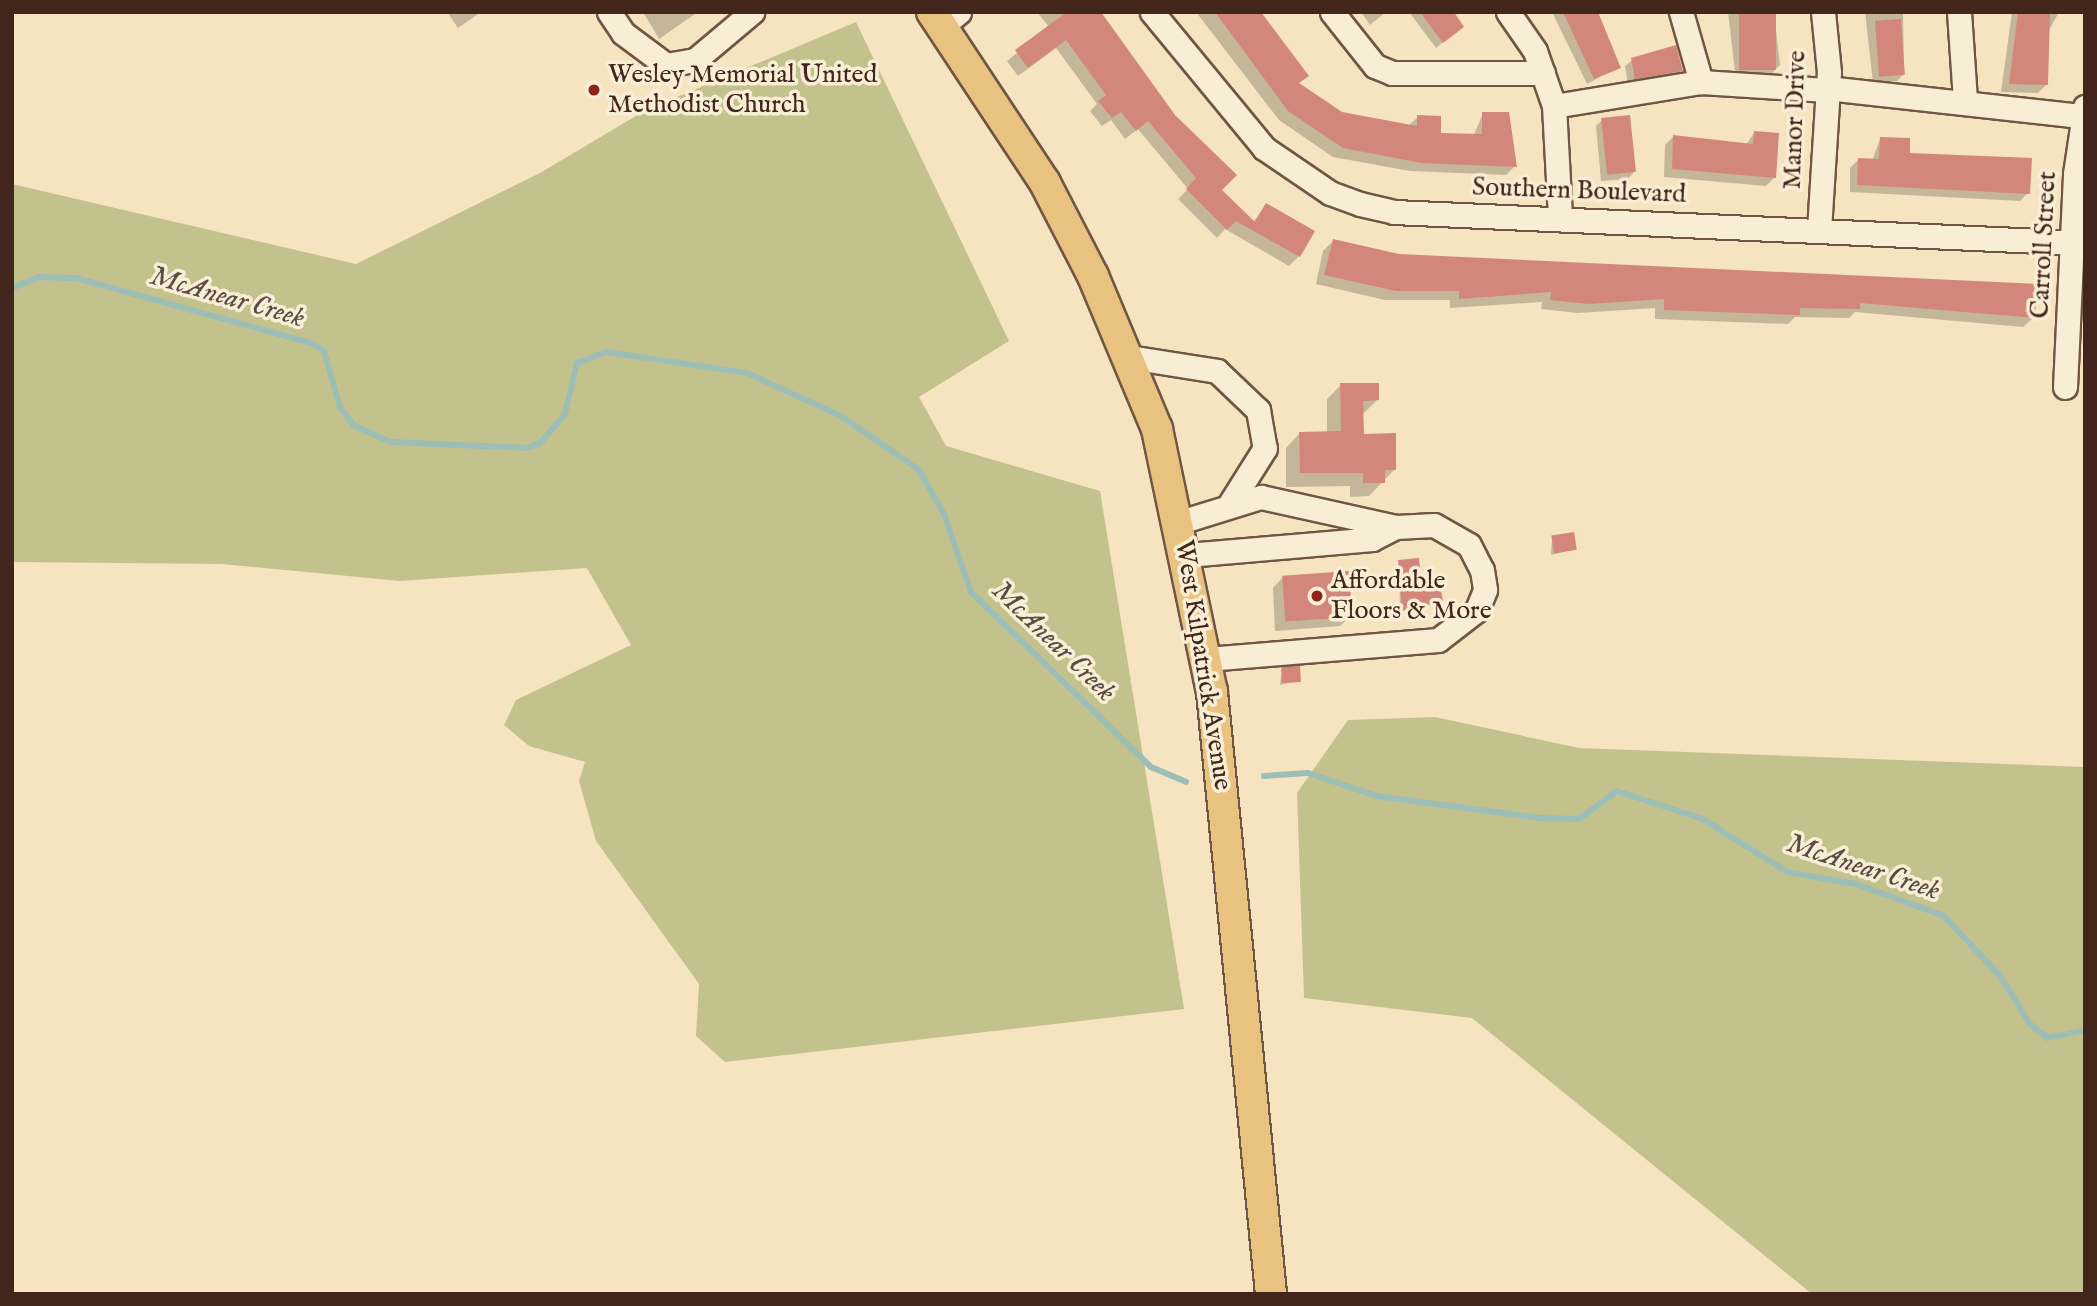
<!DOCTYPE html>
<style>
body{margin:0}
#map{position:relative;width:2097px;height:1306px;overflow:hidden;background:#f5e4bf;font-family:"IM FELL English",serif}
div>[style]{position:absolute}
.green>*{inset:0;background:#c3c28d}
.shadow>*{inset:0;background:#0003}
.stream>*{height:6px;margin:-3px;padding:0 3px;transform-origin:3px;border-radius:3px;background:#9dbeb7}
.building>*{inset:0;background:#d3877b;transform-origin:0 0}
.roads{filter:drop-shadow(2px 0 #705644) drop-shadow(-2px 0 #705644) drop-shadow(0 2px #705644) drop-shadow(0 -2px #705644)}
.minor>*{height:23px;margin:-11.5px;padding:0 11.5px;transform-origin:11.5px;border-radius:11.5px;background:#f8edd5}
.major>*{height:30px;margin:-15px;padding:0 15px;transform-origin:15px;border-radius:15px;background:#eac280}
.dots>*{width:19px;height:19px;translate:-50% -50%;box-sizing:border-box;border:4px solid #f8edd5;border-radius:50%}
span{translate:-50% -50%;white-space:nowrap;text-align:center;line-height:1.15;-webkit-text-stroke:7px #f8edd5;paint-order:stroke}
.poi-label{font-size:26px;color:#43261b}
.left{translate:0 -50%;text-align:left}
.street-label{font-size:26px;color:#43261b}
.water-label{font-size:28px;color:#5a4c42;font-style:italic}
.frame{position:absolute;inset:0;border:14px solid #43261b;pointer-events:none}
</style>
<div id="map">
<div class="green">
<div style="clip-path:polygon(856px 22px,1009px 341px,919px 397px,946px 446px,1100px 491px,1184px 1009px,725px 1062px,696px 1036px,699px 984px,596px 841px,579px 781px,585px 762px,529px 746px,504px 725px,516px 700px,631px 645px,587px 568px,400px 581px,222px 564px,12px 562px,12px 184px,356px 264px,540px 173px,646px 110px)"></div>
<div style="clip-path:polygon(1435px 717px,1579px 748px,2085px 767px,2085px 1294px,1812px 1294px,1472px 1018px,1304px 998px,1297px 793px,1348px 720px)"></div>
</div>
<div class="shadow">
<div style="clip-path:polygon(447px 12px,481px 12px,458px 28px)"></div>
<div style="clip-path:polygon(643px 12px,698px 12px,659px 39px)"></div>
<div style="clip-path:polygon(1037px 12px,1095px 12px,1220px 190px,1253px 222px,1266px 205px,1313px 231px,1299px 256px,1289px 266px,1225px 229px,1217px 238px,1178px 199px,1188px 189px,1138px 129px,1125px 139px,1111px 120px,1102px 126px,1090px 111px,1097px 104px,1056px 48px,1018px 76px,1007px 61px,1049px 27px)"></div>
<div style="clip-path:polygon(1196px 12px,1259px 12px,1298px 84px,1341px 113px,1408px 126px,1418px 117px,1439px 135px,1474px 135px,1483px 113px,1515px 166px,1506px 175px,1410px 171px,1333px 157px,1279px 120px)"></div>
<div style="clip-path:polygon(1361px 12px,1386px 12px,1370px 25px)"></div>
<div style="clip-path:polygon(1409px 12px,1451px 12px,1455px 33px,1436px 48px)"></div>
<div style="clip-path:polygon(1552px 12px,1596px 12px,1619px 67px,1587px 84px)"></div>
<div style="clip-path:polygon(1728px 12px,1774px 12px,1780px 65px,1769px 76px,1736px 80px)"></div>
<div style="clip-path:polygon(1865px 12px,1903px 12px,1904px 74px,1897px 81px,1873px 83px)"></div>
<div style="clip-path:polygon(2012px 12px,2059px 12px,2048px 32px,2046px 85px,2038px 93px,2001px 92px)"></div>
<div style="clip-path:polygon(1675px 47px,1681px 70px,1675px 77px,1628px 84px,1625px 66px,1632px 60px)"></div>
<div style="clip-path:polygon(1602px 120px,1634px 172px,1628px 179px,1601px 181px,1596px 126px)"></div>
<div style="clip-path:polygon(1754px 133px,1774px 178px,1766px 186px,1664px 177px,1665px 145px,1673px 137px,1746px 145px)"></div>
<div style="clip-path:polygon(1880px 139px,1908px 155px,2028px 193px,2020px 201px,1850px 192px,1850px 168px,1858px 160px,1872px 161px)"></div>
<div style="clip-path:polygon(1333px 241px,1399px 256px,2033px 318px,2023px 327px,1855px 312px,1849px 318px,1795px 317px,1788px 324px,1655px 319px,1655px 308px,1578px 313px,1541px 309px,1542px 302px,1450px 308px,1450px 300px,1385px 300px,1316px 284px,1323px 251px)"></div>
<div style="clip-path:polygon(1341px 385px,1377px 400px,1363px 414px,1362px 436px,1395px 469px,1369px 496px,1350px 497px,1350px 486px,1286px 487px,1286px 448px,1300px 433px,1327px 433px,1327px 399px)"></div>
<div style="clip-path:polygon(1552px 537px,1575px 549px,1551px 555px)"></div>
<div style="clip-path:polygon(1399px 561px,1420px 591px,1438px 603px,1400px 612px)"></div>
<div style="clip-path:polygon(1283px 577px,1351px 616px,1340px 626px,1275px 631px,1273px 588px)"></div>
<div style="clip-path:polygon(1282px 669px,1299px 681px,1280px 685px)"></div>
</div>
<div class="stream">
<div style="left:12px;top:288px;width:29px;rotate:-22deg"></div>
<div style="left:39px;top:277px;width:37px;rotate:2deg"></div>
<div style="left:76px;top:278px;width:244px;rotate:15.5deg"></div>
<div style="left:311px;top:343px;width:15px;rotate:32deg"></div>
<div style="left:324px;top:351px;width:58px;rotate:74.1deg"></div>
<div style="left:340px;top:407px;width:22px;rotate:54deg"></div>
<div style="left:353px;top:425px;width:42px;rotate:24.1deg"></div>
<div style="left:391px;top:442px;width:136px;rotate:2.5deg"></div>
<div style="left:527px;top:448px;width:14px;rotate:-21deg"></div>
<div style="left:540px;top:443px;width:38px;rotate:-49deg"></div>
<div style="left:565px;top:414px;width:52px;rotate:-76.8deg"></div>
<div style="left:577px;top:363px;width:31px;rotate:-21deg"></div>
<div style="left:606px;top:352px;width:143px;rotate:8.5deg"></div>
<div style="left:747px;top:373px;width:103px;rotate:24.6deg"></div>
<div style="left:841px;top:416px;width:95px;rotate:34.7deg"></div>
<div style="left:919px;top:470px;width:51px;rotate:60.4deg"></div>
<div style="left:944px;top:514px;width:83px;rotate:70.9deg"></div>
<div style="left:971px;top:592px;width:251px;rotate:44.2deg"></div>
<div style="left:1151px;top:767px;width:38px;rotate:23deg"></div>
<div style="left:1264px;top:776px;width:44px;rotate:-3.9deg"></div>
<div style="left:1308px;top:773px;width:73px;rotate:18.4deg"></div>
<div style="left:1377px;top:796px;width:163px;rotate:7.7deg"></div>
<div style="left:1539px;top:818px;width:40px;rotate:1.4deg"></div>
<div style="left:1579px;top:819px;width:47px;rotate:-36.4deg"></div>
<div style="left:1617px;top:791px;width:90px;rotate:18deg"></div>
<div style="left:1703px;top:819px;width:99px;rotate:32.2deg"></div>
<div style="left:1787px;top:872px;width:70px;rotate:9.9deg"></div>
<div style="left:1856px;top:884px;width:94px;rotate:20deg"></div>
<div style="left:1944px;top:916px;width:83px;rotate:46.9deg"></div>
<div style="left:2001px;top:977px;width:55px;rotate:58.3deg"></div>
<div style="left:2030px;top:1024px;width:22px;rotate:39deg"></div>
<div style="left:2047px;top:1038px;width:39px;rotate:-12deg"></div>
</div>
<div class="building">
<div style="clip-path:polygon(1067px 12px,1101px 12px,1175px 115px,1237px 175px,1222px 190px,1255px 222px,1266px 203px,1315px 231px,1300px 257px,1236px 221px,1227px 230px,1186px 189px,1196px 178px,1148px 121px,1136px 131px,1121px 112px,1112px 118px,1098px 101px,1106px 95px,1066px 40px,1028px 68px,1015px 50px)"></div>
<div style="clip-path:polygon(1215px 12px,1261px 12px,1309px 76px,1299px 83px,1342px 112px,1417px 126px,1417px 115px,1441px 116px,1441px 133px,1482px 134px,1482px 112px,1509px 112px,1517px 167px,1421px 163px,1343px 148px,1288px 111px)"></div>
<div style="clip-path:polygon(1420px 12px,1454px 12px,1464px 27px,1443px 43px)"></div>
<div style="clip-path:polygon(1563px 12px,1598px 12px,1621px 68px,1594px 79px)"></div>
<div style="left:1739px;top:12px;width:37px;height:58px"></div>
<div style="clip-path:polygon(2018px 12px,2050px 12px,2048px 85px,2009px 84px)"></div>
<div style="left:1901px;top:19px;width:56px;height:26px;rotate:86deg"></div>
<div style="clip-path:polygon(1676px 45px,1683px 71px,1635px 79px,1631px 58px)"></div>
<div style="left:1630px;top:115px;width:57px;height:29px;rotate:84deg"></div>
<div style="clip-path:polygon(1754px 131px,1779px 133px,1776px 178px,1672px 169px,1673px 135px,1753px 144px)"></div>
<div style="clip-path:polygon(1880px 137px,1910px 138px,1910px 153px,2032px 158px,2030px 194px,1857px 185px,1858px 158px,1879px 159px)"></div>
<div style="clip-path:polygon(1333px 239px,1399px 254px,2037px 284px,2035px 318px,1860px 303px,1860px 309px,1800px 308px,1800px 315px,1664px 310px,1664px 299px,1589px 304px,1550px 300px,1551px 292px,1459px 299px,1459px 291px,1396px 291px,1324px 275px)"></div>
<div style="clip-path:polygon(1340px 383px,1379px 383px,1379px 400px,1363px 401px,1364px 434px,1396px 433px,1396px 470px,1385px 470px,1385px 483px,1363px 483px,1363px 473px,1300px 473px,1299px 432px,1341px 431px)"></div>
<div style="left:1574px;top:532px;width:18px;height:23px;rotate:81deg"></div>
<div style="clip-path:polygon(1419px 558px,1422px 589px,1440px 586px,1443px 601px,1402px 610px,1398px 560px)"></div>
<div style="left:1349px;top:571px;width:46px;height:67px;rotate:86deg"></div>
<div style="left:1300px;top:665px;width:17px;height:19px;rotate:87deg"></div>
</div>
<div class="roads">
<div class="minor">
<div style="left:609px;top:12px;width:25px;rotate:56deg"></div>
<div style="left:623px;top:33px;width:54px;rotate:36.7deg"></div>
<div style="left:666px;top:65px;width:29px;rotate:-10deg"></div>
<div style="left:695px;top:60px;width:75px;rotate:-40.1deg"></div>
<div style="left:1152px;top:12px;width:176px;rotate:50.5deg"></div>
<div style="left:1264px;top:148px;width:80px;rotate:34.3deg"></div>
<div style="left:1330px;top:193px;width:32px;rotate:20deg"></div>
<div style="left:1360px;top:204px;width:35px;rotate:13deg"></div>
<div style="left:1394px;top:212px;width:692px;rotate:2.57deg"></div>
<div style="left:1332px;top:12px;width:69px;rotate:51.5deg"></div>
<div style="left:1375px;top:66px;width:18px;rotate:22deg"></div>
<div style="left:1392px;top:73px;width:151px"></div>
<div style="left:1508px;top:12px;width:47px;rotate:55.3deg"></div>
<div style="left:1535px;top:51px;width:58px;rotate:70.9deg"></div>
<div style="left:1554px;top:106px;width:110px;rotate:86.9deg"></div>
<div style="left:1681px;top:12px;width:73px;rotate:74.1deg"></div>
<div style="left:1959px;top:12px;width:88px;rotate:86.1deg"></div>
<div style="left:942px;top:26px;width:22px;rotate:-39deg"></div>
<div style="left:1827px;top:88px;width:257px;rotate:6.3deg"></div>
<div style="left:1554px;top:106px;width:149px;rotate:-9.3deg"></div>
<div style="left:1701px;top:82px;width:126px;rotate:3.6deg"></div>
<div style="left:1819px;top:230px;width:158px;rotate:-86.4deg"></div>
<div style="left:1829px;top:72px;width:60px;rotate:-95.7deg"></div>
<div style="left:1129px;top:357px;width:89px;rotate:9deg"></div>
<div style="left:1217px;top:371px;width:57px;rotate:43.6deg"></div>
<div style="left:1258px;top:410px;width:39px;rotate:80deg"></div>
<div style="left:1265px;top:448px;width:64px;rotate:122.2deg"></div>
<div style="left:2065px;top:387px;width:213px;rotate:-87.3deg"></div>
<div style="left:2075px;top:174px;width:68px;rotate:-81.5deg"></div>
<div style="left:1180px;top:522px;width:85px;rotate:-17.2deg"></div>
<div style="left:1261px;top:497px;width:138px;rotate:12.5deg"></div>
<div style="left:1187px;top:555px;width:186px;rotate:-4.9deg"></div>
<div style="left:1372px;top:539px;width:27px;rotate:-27deg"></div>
<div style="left:1396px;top:527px;width:38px;rotate:-3deg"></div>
<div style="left:1434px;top:525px;width:40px;rotate:29.7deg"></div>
<div style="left:1469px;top:545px;width:28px;rotate:63deg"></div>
<div style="left:1482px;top:570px;width:20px;rotate:81deg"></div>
<div style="left:1485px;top:590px;width:22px;rotate:112deg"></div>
<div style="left:1477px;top:610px;width:49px;rotate:142.4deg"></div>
<div style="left:1438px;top:640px;width:232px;rotate:175.3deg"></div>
</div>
<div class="major">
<div style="left:932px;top:12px;width:205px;rotate:56.5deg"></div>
<div style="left:1045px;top:183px;width:105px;rotate:62.7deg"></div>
<div style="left:1093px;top:276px;width:166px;rotate:67.3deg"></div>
<div style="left:1157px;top:429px;width:269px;rotate:78.2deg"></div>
<div style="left:1212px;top:692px;width:605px;rotate:84.4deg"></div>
</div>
</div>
<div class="dots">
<div style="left:594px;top:90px;background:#8f2418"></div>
<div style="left:1317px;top:596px;background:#8f2418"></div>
</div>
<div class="poi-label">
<span class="left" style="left:608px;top:90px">Wesley Memorial United<br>Methodist Church</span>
<span class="left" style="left:1331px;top:596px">Affordable<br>Floors &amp; More</span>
</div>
<div class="street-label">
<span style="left:1795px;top:120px;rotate:-88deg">Manor Drive</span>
<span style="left:1579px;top:191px;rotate:2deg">Southern Boulevard</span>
<span style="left:2044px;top:245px;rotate:-87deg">Carroll Street</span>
<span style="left:1203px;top:665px;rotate:81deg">West Kilpatrick Avenue</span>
</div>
<div class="water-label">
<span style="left:227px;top:298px;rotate:16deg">McAnear Creek</span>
<span style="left:1053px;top:642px;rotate:44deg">McAnear Creek</span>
<span style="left:1863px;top:868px;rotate:18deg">McAnear Creek</span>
</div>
<div class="frame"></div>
</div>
